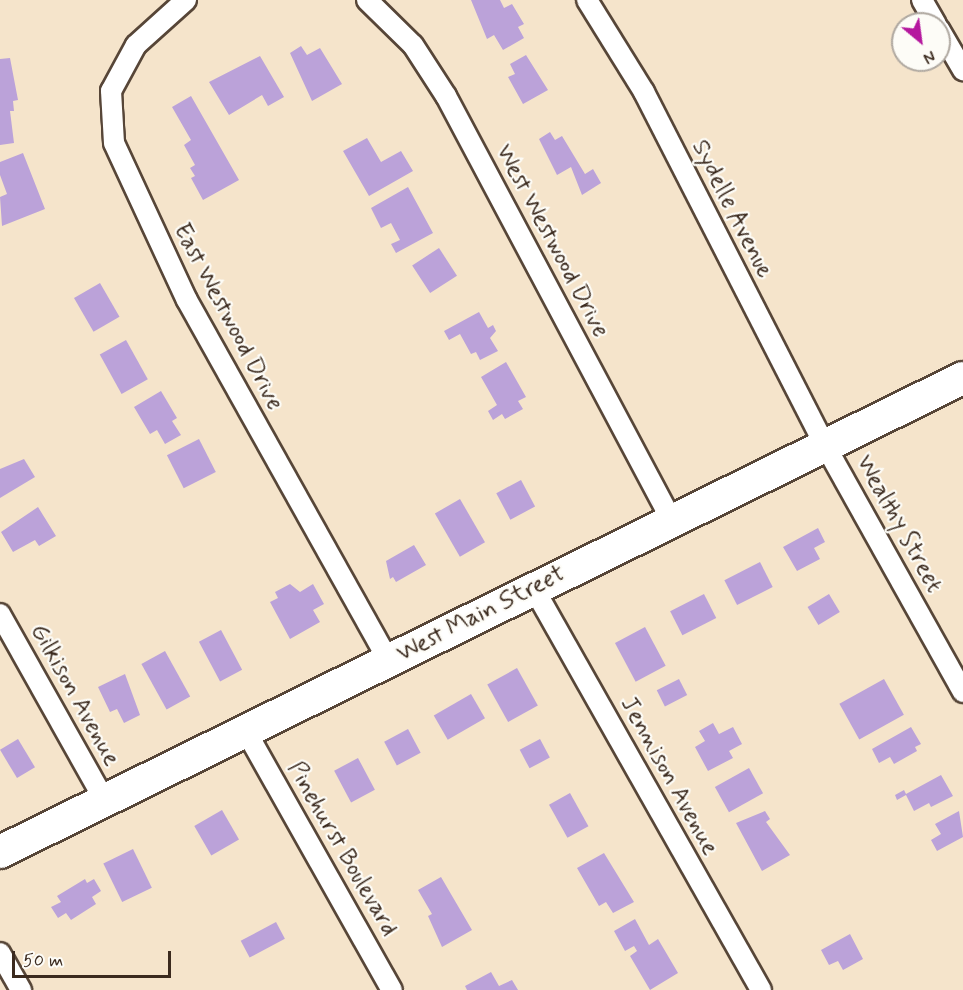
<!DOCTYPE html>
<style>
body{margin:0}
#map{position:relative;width:963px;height:990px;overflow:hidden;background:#f5e4cb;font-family:Mynerve,sans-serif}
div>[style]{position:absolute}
.building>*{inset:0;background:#bba2d9;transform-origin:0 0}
.roads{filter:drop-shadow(2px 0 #574638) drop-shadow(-2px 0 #574638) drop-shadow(0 2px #574638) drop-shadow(0 -2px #574638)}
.minor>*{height:20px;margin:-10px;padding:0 10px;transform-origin:10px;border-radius:10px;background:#fff}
.primary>*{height:32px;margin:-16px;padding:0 16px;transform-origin:16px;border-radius:16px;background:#fff}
span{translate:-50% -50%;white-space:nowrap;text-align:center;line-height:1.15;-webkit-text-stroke:4.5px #fdfcf7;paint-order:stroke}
.street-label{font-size:24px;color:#3b2a1e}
.north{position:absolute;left:891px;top:12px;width:60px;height:60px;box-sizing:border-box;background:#fdfcf7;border:2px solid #afa8a0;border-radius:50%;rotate:151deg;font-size:16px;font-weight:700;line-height:24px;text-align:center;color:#3b2a1e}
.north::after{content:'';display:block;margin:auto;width:21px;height:27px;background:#b5179e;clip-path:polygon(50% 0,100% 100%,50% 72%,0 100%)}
.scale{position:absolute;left:12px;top:951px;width:159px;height:27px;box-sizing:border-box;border:3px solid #3b2a1e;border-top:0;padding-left:8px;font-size:18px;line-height:21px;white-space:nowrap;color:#3b2a1e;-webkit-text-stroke:4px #fdfcf7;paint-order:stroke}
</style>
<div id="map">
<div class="building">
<div style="clip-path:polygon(471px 0,500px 0,504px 8px,512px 4px,524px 24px,518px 27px,524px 38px,503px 50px,494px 35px,487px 39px)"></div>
<div style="clip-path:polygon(301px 46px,307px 55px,320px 48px,342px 84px,312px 101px,290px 53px)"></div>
<div style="clip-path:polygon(526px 55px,548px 90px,523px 104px,508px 77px,515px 74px,510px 64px)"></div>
<div style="clip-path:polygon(260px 56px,284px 97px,268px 106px,262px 95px,229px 115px,209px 82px)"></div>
<div style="clip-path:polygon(10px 58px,18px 100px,13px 101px,14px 111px,10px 111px,14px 143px,0 145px,0 59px)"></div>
<div style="clip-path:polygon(191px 96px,239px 180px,203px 200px,191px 178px,195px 176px,190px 168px,195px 165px,184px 145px,191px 140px,172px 107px)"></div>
<div style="clip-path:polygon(550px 132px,555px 140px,562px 136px,585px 174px,593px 169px,601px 183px,582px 195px,571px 167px,557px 175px,539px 139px)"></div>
<div style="clip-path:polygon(367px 138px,381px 162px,401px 151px,413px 171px,369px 196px,343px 151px)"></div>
<div style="clip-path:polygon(23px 153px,45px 209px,2px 226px,0 197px,7px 194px,0 175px,0 162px)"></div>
<div style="clip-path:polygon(408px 187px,433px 233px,396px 253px,391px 244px,400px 240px,391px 223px,381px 228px,371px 208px)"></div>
<div style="left:439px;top:248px;width:33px;height:32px;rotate:57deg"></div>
<div style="left:100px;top:283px;width:39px;height:30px;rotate:60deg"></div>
<div style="clip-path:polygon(479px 312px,488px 328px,493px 325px,496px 331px,490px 338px,498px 351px,480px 360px,476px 352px,471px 354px,460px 334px,449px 340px,444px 331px)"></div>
<div style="left:126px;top:340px;width:45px;height:30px;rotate:61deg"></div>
<div style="clip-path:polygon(506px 362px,526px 397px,518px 401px,523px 409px,505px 419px,502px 414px,493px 420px,488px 411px,497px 405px,481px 377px)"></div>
<div style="clip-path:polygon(161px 391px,177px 418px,172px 421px,181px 435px,165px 444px,157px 430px,150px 434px,134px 407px)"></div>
<div style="left:199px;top:439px;width:37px;height:36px;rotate:63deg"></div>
<div style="clip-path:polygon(24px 459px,35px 477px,0 498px,0 469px)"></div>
<div style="left:521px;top:480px;width:30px;height:28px;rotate:62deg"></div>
<div style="left:460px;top:499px;width:50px;height:29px;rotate:60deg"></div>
<div style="clip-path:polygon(38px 507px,56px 536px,39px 546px,35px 540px,13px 552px,1px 532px)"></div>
<div style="clip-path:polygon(818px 528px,825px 542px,814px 548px,820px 559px,797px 571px,783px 547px)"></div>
<div style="clip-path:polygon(414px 545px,426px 565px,396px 582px,393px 577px,390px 579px,386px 561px)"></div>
<div style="left:760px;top:562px;width:28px;height:40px;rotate:63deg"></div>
<div style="clip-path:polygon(290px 584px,300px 592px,313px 584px,324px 604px,313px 610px,320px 622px,290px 639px,270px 602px,278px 598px,275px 592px)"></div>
<div style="left:704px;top:594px;width:27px;height:38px;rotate:63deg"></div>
<div style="left:829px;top:594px;width:21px;height:25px;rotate:59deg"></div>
<div style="left:645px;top:627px;width:44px;height:34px;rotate:62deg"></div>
<div style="left:221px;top:630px;width:45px;height:25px;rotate:62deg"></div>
<div style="left:165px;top:651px;width:52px;height:27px;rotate:61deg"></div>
<div style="left:517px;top:668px;width:43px;height:34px;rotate:61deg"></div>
<div style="clip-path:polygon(125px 674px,140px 715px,124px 723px,117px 709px,110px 712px,98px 687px)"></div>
<div style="left:679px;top:679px;width:18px;height:25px;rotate:63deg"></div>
<div style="left:884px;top:679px;width:41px;height:51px;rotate:61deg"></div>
<div style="left:471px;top:694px;width:28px;height:43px;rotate:60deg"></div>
<div style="clip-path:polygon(713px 723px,719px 734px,733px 727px,742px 744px,729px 751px,733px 758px,708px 771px,695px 747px,705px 741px,699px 731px)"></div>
<div style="clip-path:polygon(911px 727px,921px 744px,915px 747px,917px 751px,894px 764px,890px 757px,879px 763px,872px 749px)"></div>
<div style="left:408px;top:729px;width:27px;height:27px;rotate:62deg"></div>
<div style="left:18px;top:739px;width:33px;height:21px;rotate:59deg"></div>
<div style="left:540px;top:739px;width:21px;height:23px;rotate:62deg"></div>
<div style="left:358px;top:758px;width:36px;height:27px;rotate:62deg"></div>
<div style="left:749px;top:768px;width:29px;height:39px;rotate:61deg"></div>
<div style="clip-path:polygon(941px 775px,953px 796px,931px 807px,929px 803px,914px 811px,906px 795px,897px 800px,895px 795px,904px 790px,906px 794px)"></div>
<div style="left:570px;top:793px;width:38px;height:24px;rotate:61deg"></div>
<div style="left:222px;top:810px;width:34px;height:32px;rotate:60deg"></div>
<div style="clip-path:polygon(765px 811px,770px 819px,766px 822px,790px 855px,762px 871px,736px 823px)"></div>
<div style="clip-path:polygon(959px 811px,963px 837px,937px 851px,931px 840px,941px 834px,935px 824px)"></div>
<div style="left:133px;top:849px;width:43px;height:33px;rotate:64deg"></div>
<div style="clip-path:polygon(604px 853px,634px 902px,613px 913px,606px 902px,599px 906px,577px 868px)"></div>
<div style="clip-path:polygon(441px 877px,472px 930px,442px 947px,428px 916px,432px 914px,418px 890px)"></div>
<div style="clip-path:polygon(85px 879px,87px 883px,94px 879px,101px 891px,92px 897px,96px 904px,71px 920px,66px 913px,58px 918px,51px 907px,61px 902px,57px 896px)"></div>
<div style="clip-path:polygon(635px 919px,649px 945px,658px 939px,678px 973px,650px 990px,630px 956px,637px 951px,634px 946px,625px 951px,614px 931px)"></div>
<div style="left:276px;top:922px;width:19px;height:40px;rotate:62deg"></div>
<div style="clip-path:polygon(850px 934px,863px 959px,843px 970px,838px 961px,829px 965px,821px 950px)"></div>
<div style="clip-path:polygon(491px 972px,499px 986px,512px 980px,518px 990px,467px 990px,465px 986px)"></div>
</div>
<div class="roads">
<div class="minor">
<div style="left:186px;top:0;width:67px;rotate:138deg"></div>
<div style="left:136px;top:45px;width:52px;rotate:118.5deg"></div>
<div style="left:111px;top:91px;width:52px;rotate:86.7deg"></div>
<div style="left:114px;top:143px;width:173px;rotate:65.1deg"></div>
<div style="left:187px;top:300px;width:414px;rotate:60.8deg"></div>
<div style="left:367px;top:0;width:64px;rotate:44.4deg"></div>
<div style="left:413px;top:45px;width:61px;rotate:57.1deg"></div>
<div style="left:446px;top:96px;width:481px;rotate:62deg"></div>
<div style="left:587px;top:0;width:108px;rotate:58.2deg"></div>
<div style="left:644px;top:92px;width:397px;rotate:62.9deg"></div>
<div style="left:825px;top:445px;width:283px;rotate:60.8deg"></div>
<div style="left:922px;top:0;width:28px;rotate:60deg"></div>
<div style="left:939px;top:29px;width:48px;rotate:59.7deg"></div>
<div style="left:533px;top:587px;width:463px;rotate:60.5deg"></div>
<div style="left:0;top:614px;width:214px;rotate:60.7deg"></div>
<div style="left:247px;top:733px;width:295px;rotate:60.6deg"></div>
<div style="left:0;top:953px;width:43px;rotate:60.4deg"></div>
</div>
<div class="primary">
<div style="left:0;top:852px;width:1073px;rotate:-26.21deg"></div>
</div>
</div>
<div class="street-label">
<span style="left:732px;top:209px;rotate:63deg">Sydelle Avenue</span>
<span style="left:552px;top:241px;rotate:62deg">West Westwood Drive</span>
<span style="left:228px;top:317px;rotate:62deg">East Westwood Drive</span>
<span style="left:899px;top:524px;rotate:61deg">Wealthy Street</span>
<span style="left:481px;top:614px;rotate:-27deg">West Main Street</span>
<span style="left:75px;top:695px;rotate:61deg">Gilkison Avenue</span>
<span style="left:669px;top:776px;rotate:61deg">Jennison Avenue</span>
<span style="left:342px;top:849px;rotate:60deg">Pinehurst Boulevard</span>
</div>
<div class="north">N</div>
<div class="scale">50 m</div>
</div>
